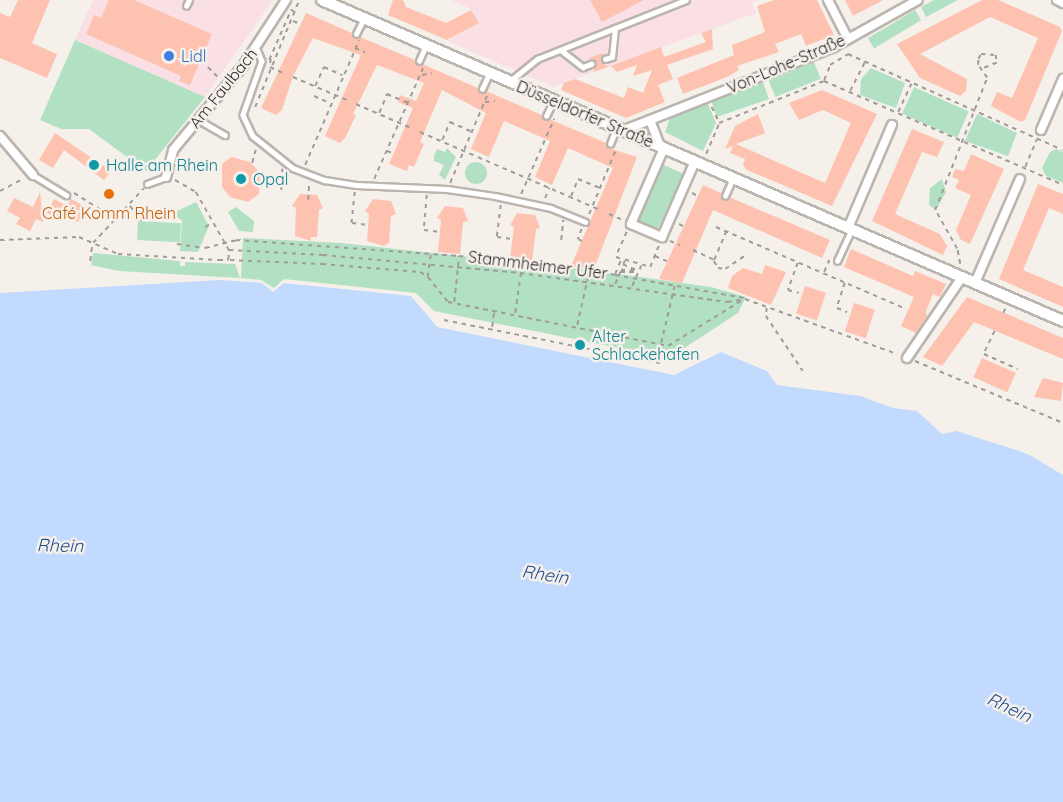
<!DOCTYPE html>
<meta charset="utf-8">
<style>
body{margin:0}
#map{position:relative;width:1063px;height:802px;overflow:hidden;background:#f6f0eb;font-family:Quicksand,sans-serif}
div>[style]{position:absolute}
.commercial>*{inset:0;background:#fae0e5}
.green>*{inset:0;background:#b2e0c2;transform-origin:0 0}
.round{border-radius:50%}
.water>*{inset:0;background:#c2dafd}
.building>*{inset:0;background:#fec2b1;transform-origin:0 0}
.path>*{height:1.5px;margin-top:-0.75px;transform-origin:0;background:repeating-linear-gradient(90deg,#a09c98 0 4.5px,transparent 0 9px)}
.roads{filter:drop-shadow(2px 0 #bbb5b0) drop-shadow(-2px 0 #bbb5b0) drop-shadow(0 2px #bbb5b0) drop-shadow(0 -2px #bbb5b0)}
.service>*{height:4.5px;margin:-2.25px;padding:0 2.25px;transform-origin:2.25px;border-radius:2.25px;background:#fff}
.minor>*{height:8px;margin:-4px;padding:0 4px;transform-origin:4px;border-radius:4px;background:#fff}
.tertiary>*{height:10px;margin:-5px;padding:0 5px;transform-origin:5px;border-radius:5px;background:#fff}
.dots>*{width:16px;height:16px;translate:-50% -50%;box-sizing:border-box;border:3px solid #f6f0eb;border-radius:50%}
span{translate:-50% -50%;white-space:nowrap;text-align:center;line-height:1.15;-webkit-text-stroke:5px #f6f0eb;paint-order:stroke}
.shop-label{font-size:16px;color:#366cbe}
.left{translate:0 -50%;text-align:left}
.street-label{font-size:16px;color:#2b2827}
.culture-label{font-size:16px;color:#0d838f}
.food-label{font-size:16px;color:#c56008}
.water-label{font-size:18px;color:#205093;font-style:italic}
</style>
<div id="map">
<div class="commercial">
<div style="clip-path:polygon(93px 0,273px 0,205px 97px,75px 40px)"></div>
<div style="clip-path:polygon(451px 0,758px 0,752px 2px,756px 13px,553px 87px,447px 41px,479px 23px,471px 9px)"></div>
</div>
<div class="green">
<div style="clip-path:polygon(934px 0,958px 0,926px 17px,921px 7px)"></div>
<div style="left:915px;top:10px;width:12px;height:55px;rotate:59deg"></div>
<div style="clip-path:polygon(75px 40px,205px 97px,146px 171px,89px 129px,61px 129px,40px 120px)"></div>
<div style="left:814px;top:62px;width:18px;height:49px;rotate:68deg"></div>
<div style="clip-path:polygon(871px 68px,905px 83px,896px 108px,860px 95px,861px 79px)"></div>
<div style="left:763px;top:82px;width:18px;height:55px;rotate:71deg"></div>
<div style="left:914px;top:87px;width:60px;height:29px;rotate:24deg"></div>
<div style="clip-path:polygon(708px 104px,716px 123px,703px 151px,665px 132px,671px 115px)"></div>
<div style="clip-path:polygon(977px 114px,1017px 133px,1008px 156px,965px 141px)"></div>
<div style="clip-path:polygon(447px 148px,456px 157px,445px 180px,439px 175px,444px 165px,434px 161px,434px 156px,437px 149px,445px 152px)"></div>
<div style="clip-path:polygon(1056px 149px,1063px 152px,1063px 183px,1046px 176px,1042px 168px,1050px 152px)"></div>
<div class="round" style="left:465px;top:162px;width:22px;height:22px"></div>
<div style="left:660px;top:163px;width:26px;height:63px;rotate:25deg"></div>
<div style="clip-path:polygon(942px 179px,946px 192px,936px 210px,929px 205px,930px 188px)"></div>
<div style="clip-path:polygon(196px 202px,209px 226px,198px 252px,180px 251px,182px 221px,173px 213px)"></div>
<div style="clip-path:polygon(236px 207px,254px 221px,253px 232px,239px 231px,228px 212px)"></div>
<div style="left:138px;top:221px;width:43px;height:19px;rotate:3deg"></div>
<div style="clip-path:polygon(243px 238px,341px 243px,590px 270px,711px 287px,746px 297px,738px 313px,669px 358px,434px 311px,416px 293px,284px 279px,274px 288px,261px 280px,241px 278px)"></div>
<div style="clip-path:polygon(93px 253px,180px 261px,180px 266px,185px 266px,185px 262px,235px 264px,240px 278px,119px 271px,91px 265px)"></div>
</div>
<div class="water">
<div style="clip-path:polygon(220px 280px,262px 283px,273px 292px,284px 283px,411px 296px,437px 327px,674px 375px,721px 352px,767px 371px,777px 385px,860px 396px,893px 408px,917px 411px,942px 434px,957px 431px,1028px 454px,1063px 475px,1063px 802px,0 802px,0 293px)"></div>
</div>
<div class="building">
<div style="clip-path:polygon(18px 0,50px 0,32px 43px,57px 54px,47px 78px,0 58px,0 13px,10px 17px)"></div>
<div style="clip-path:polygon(109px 0,134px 0,212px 34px,190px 85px,179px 81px,181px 76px,86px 34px,94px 15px,101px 18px)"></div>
<div style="clip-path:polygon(393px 0,403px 0,406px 7px,446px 23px,471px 10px,479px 23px,447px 40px,388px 15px)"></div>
<div style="clip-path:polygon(590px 0,644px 0,602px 22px)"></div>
<div style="clip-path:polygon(774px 0,817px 0,834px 35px,806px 46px,801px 34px,775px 44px,779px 52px,737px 66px,739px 70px,727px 77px,683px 94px,677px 78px,734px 55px,732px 45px,765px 32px,757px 6px)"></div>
<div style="clip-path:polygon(845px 0,883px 0,853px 16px)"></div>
<div style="clip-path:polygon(982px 0,998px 0,1060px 27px,1062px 31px,1025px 120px,1021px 122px,991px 106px,997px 92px,1012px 98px,1038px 38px,990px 17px,920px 54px,967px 79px,966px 91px,960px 96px,920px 78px,897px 44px)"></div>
<div style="clip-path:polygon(306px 13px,352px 33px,355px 38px,360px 37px,415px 60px,418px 65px,422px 64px,478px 88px,481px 93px,486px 91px,542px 115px,545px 120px,549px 119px,606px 143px,608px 148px,637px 157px,594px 269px,571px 266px,613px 168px,568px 148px,552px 185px,535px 177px,550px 141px,504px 121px,489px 157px,471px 149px,486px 113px,442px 90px,420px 142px,424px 144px,414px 167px,409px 165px,407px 171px,389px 164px,413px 108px,398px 102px,400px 95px,416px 101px,424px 83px,377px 65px,353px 114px,356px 115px,345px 138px,340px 143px,325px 136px,361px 55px,313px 38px,293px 76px,282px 110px,276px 115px,261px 108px)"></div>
<div style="clip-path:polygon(712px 29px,713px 49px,667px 65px,673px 79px,658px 85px,665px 102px,626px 118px,561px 90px,564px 83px,575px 79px,624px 98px,628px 87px,643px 93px,652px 70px,633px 76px,637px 65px,617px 72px,611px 66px,661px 47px,664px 57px,706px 42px,701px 33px)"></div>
<div style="clip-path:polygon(603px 53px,601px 61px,608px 67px,594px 72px,595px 63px,589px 58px)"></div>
<div style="clip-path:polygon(822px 90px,877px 114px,832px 206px,747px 170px,743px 165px,745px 159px,730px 153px,733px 146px,725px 149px,735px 126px,758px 114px,765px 133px,736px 144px,825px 183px,851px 123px,823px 110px,799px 120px,789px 103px)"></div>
<div style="clip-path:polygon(912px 129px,944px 142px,937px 157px,922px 152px,895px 214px,940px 234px,947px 246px,943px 255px,872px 221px)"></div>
<div style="clip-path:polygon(55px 133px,111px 171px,104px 180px,64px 150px,53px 168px,39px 160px)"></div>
<div style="clip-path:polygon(971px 154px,1004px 169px,970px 244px,961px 240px,956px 230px,971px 195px,955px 188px,959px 180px,952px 177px,955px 169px,964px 171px)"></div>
<div style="clip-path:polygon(231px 157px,250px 162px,260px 173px,259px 194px,248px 202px,230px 197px,222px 187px,222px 164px)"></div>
<div style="clip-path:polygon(1038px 184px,1063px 194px,1063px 214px,1049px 208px,1023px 270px,1063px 287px,1063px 307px,999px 279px)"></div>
<div style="clip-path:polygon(703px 185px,721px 193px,724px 200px,729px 197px,830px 240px,822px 258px,713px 210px,682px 283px,659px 279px)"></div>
<div style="clip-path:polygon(40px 192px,43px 222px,36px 219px,30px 231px,16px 224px,20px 218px,7px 211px,14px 198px,33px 207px)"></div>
<div style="clip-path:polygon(300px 194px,317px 195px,323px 208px,319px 210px,317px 237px,311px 237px,311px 241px,295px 236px,296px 208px,292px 206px)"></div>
<div style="clip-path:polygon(54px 199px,67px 206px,71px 199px,86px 207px,78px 222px,63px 214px,60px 220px,47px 213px)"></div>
<div style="clip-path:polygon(373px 199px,391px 201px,396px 214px,391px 216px,389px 243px,384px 246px,367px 241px,369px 214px,365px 211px)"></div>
<div style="clip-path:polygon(445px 206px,463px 208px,468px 221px,463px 222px,460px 254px,438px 252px,441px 220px,437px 218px)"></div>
<div style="clip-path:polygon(517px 213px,535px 215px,540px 228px,536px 229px,532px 261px,510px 258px,514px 227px,510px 225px)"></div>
<div style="clip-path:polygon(851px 249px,913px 276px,915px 271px,946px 284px,940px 297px,933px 294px,926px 311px,927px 317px,916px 333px,901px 326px,914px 297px,844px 267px)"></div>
<div style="clip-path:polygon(765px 265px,786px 272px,771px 305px,728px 288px,732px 276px,743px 268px,762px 274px)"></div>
<div style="left:805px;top:286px;width:22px;height:29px;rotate:18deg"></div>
<div style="clip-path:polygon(967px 297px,1063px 338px,1063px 359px,974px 322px,942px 366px,923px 357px)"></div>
<div style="left:854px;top:303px;width:22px;height:30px;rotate:18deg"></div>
<div style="left:982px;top:358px;width:37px;height:21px;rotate:24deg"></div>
<div style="clip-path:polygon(1043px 378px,1063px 383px,1061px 401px,1034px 397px)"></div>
</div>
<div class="path">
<div style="left:293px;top:21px;width:9px;rotate:21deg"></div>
<div style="left:355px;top:48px;width:11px;rotate:22deg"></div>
<div style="left:848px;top:54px;width:235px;rotate:24.1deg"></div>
<div style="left:271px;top:59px;width:8px;rotate:97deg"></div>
<div style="left:270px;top:67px;width:14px;rotate:25deg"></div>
<div style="left:269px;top:60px;width:55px;rotate:-66.3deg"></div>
<div style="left:291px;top:10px;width:3px;rotate:18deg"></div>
<div style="left:208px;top:67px;width:17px;rotate:45deg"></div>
<div style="left:422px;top:75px;width:10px;rotate:-11deg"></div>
<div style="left:293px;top:77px;width:59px;rotate:23.1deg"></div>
<div style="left:824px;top:80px;width:16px;rotate:-68deg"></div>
<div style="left:830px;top:65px;width:21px;rotate:-31deg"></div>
<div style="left:315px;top:86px;width:21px;rotate:-65deg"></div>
<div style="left:324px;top:67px;width:20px;rotate:24deg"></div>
<div style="left:850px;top:91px;width:33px;rotate:-63deg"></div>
<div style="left:314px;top:96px;width:17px;rotate:24deg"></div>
<div style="left:485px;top:102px;width:10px;rotate:-6deg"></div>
<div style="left:356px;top:104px;width:60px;rotate:23.6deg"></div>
<div style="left:255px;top:107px;width:116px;rotate:-67.6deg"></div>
<div style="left:712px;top:107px;width:17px;rotate:65deg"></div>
<div style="left:898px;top:112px;width:31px;rotate:-65deg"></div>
<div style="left:379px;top:113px;width:21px;rotate:-67deg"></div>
<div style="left:387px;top:94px;width:23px;rotate:23deg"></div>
<div style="left:420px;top:132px;width:196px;rotate:23.4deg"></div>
<div style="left:442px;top:140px;width:20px;rotate:-66deg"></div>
<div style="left:450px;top:122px;width:24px;rotate:24deg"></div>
<div style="left:387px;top:151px;width:6px;rotate:18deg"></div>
<div style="left:706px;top:154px;width:34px;rotate:-67deg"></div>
<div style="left:719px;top:123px;width:113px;rotate:-21.8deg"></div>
<div style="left:824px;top:81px;width:261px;rotate:23.5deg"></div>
<div style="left:252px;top:163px;width:16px;rotate:-75deg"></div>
<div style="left:305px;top:165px;width:136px;rotate:-66.6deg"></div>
<div style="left:1025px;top:167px;width:30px;rotate:-67deg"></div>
<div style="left:374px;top:179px;width:121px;rotate:-66.2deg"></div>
<div style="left:175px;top:180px;width:24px;rotate:30deg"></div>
<div style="left:196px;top:192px;width:67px;rotate:60.4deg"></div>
<div style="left:450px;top:183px;width:98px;rotate:-67.1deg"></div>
<div style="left:281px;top:190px;width:21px;rotate:-87deg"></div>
<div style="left:0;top:191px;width:26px;rotate:-28deg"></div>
<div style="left:355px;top:192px;width:31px;rotate:96deg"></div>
<div style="left:352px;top:223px;width:16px;rotate:7deg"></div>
<div style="left:74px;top:193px;width:49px;rotate:32.4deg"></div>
<div style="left:692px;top:193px;width:7px;rotate:27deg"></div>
<div style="left:521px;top:194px;width:82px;rotate:-66.3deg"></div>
<div style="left:427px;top:195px;width:35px;rotate:95deg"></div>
<div style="left:424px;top:230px;width:16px;rotate:7deg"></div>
<div style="left:571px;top:196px;width:18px;rotate:-68deg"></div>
<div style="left:578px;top:179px;width:24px;rotate:22deg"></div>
<div style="left:545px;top:198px;width:11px;rotate:-68deg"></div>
<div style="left:308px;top:200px;width:18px;rotate:-87deg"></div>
<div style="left:501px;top:205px;width:32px;rotate:97deg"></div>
<div style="left:497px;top:237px;width:15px;rotate:8deg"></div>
<div style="left:130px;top:206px;width:19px;rotate:51deg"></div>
<div style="left:589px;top:214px;width:70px;rotate:-67.4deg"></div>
<div style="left:609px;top:214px;width:13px;rotate:23deg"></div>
<div style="left:679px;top:224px;width:7px;rotate:27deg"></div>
<div style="left:205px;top:227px;width:9px;rotate:-27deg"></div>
<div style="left:716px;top:227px;width:205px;rotate:23.3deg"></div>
<div style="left:582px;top:229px;width:11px;rotate:112deg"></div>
<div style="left:578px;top:239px;width:7px;rotate:27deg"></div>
<div style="left:627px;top:232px;width:27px;rotate:114deg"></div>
<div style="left:616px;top:257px;width:35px;rotate:16deg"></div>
<div style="left:650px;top:267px;width:24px;rotate:-68deg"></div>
<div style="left:0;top:240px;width:79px;rotate:-2.2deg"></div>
<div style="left:79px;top:237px;width:43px;rotate:23.6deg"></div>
<div style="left:118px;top:254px;width:100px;rotate:3.4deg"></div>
<div style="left:218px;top:260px;width:10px"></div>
<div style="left:228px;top:260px;width:10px;rotate:-84deg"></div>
<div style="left:229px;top:250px;width:94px;rotate:3deg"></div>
<div style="left:323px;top:255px;width:198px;rotate:5.2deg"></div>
<div style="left:520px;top:273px;width:209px;rotate:8deg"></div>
<div style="left:727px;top:302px;width:18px;rotate:-9deg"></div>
<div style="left:745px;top:299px;width:162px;rotate:19.9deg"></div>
<div style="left:561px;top:240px;width:20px;rotate:-84deg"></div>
<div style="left:670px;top:241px;width:11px;rotate:22deg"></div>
<div style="left:93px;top:243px;width:74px;rotate:-47.2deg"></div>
<div style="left:177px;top:244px;width:28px;rotate:8deg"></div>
<div style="left:205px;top:248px;width:32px;rotate:-14deg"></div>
<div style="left:236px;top:240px;width:224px;rotate:4.1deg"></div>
<div style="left:459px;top:256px;width:157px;rotate:6.9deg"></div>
<div style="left:615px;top:275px;width:131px;rotate:10.1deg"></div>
<div style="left:693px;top:250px;width:23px;rotate:25deg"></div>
<div style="left:714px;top:260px;width:30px;rotate:-67deg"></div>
<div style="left:431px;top:255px;width:22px;rotate:98deg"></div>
<div style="left:428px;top:277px;width:32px;rotate:51deg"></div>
<div style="left:448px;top:302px;width:224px;rotate:11.3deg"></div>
<div style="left:668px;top:346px;width:89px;rotate:-31.7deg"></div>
<div style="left:655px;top:256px;width:13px;rotate:23deg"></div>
<div style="left:230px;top:260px;width:92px;rotate:2.5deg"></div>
<div style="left:322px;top:264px;width:98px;rotate:4.7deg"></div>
<div style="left:420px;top:272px;width:9px;rotate:27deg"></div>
<div style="left:90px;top:261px;width:17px;rotate:-83deg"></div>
<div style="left:714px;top:261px;width:8px;rotate:60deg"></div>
<div style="left:718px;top:268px;width:7px;rotate:8deg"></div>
<div style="left:725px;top:269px;width:23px;rotate:-34deg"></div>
<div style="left:798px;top:263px;width:29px;rotate:110deg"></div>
<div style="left:788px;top:290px;width:11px;rotate:15deg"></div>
<div style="left:960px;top:264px;width:15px;rotate:-101deg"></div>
<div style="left:957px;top:249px;width:45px;rotate:-119.4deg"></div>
<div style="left:935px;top:210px;width:142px;rotate:-68.5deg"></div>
<div style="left:987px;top:78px;width:16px;rotate:-125deg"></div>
<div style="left:978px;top:65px;width:6px;rotate:-90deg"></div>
<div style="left:978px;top:59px;width:6px;rotate:-59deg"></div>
<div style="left:981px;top:54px;width:15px;rotate:4deg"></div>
<div style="left:996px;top:55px;width:8px;rotate:83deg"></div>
<div style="left:997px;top:63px;width:16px;rotate:158deg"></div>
<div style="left:824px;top:272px;width:13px;rotate:-67deg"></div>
<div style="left:615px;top:274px;width:16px;rotate:-68deg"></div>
<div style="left:845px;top:283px;width:26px;rotate:108deg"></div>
<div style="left:837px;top:308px;width:11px;rotate:22deg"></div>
<div style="left:615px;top:284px;width:13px;rotate:-67deg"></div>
<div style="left:620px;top:272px;width:14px"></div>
<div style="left:634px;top:272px;width:13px;rotate:-171deg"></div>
<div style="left:621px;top:270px;width:14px"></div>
<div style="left:635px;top:270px;width:13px;rotate:-157deg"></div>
<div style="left:623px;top:265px;width:5px;rotate:-68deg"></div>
<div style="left:632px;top:286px;width:22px;rotate:-66deg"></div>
<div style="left:454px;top:302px;width:46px;rotate:-83.8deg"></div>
<div style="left:767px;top:308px;width:8px;rotate:97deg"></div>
<div style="left:766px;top:316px;width:66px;rotate:56.1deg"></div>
<div style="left:515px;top:313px;width:49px;rotate:-81.9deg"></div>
<div style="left:1003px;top:313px;width:7px;rotate:-63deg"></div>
<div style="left:444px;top:320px;width:224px;rotate:11.3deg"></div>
<div style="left:577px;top:325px;width:54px;rotate:-77.2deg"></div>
<div style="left:492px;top:327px;width:17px;rotate:-83deg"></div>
<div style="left:995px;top:331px;width:25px;rotate:116deg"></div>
<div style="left:984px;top:354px;width:37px;rotate:24deg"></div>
<div style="left:661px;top:343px;width:61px;rotate:-76.7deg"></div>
<div style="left:617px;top:352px;width:16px;rotate:-76deg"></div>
<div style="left:915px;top:361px;width:160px;rotate:22.7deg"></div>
</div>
<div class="roads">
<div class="service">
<div style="left:186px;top:6px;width:7px;rotate:-63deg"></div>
<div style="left:356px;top:34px;width:18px;rotate:-63deg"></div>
<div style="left:256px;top:47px;width:15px;rotate:67deg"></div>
<div style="left:262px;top:61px;width:57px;rotate:109.4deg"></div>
<div style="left:243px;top:115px;width:23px;rotate:65deg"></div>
<div style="left:253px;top:136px;width:51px;rotate:38.7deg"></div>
<div style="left:293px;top:168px;width:34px;rotate:21deg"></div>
<div style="left:325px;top:180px;width:31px;rotate:9deg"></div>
<div style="left:356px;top:185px;width:91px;rotate:2.5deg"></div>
<div style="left:447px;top:189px;width:49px;rotate:8.3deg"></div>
<div style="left:495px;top:196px;width:57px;rotate:12.1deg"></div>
<div style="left:551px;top:208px;width:37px;rotate:22deg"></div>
<div style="left:561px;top:50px;width:28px;rotate:38deg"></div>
<div style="left:583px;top:67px;width:9px;rotate:-21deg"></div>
<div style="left:605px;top:59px;width:7px;rotate:-16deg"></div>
<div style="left:612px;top:57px;width:29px;rotate:-84deg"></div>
<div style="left:419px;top:61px;width:17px;rotate:-66deg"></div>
<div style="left:510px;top:81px;width:35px;rotate:-39deg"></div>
<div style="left:537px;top:59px;width:160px;rotate:-21.6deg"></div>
<div style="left:482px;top:89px;width:19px;rotate:-65deg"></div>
<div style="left:546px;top:116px;width:18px;rotate:-63deg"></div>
<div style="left:199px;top:120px;width:30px;rotate:30deg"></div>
<div style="left:610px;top:144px;width:18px;rotate:-68deg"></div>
<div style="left:33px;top:175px;width:39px;rotate:31deg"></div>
<div style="left:147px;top:184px;width:20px;rotate:-20deg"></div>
<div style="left:725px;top:196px;width:20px;rotate:-66deg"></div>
<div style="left:837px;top:261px;width:35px;rotate:-65deg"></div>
</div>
<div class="minor">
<div style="left:828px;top:0;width:44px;rotate:62.9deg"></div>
<div style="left:1057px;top:0;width:7px;rotate:27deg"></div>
<div style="left:624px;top:130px;width:28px;rotate:-21deg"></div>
<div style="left:1041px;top:130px;width:56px;rotate:-66.7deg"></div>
<div style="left:0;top:136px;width:51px;rotate:49.8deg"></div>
<div style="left:660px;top:146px;width:28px;rotate:-111deg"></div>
<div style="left:650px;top:120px;width:196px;rotate:-21.6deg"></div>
<div style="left:832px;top:48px;width:98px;rotate:-29.2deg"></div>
<div style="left:664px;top:148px;width:83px;rotate:113.5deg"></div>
<div style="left:631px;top:224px;width:34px;rotate:23deg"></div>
<div style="left:662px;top:237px;width:83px;rotate:-66.5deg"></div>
<div style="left:166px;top:177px;width:28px;rotate:-75deg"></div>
<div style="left:173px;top:150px;width:109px;rotate:-50.2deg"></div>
<div style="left:243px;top:66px;width:79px;rotate:-56.9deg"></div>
<div style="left:848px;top:228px;width:112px;rotate:-66.9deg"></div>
<div style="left:975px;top:283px;width:113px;rotate:-66.6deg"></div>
<div style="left:907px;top:358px;width:98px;rotate:-55.8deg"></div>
</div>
<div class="tertiary">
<div style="left:322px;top:0;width:808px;rotate:23.42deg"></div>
</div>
</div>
<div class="dots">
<div style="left:169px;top:56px;background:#3f7fe0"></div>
<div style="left:94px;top:165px;background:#0f9aa8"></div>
<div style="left:241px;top:179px;background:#0f9aa8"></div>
<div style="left:109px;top:194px;background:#e8710a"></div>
<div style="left:580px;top:345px;background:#0f9aa8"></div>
</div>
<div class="shop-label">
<span class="left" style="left:181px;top:56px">Lidl</span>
</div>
<div class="street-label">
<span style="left:786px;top:64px;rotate:-23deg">Von-Lohe-Straße</span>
<span style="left:223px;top:88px;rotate:-51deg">Am Faulbach</span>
<span style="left:585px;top:114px;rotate:23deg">Düsseldorfer Straße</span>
<span style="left:538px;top:265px;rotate:7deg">Stammheimer Ufer</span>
</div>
<div class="culture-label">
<span class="left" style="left:106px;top:165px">Halle am Rhein</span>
<span class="left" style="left:253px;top:179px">Opal</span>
<span class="left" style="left:592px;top:345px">Alter<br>Schlackehafen</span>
</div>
<div class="food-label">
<span style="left:109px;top:213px">Café Komm Rhein</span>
</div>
<div class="water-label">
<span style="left:60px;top:546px;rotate:1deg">Rhein</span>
<span style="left:545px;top:575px;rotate:9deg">Rhein</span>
<span style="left:1009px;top:708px;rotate:25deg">Rhein</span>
</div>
</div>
